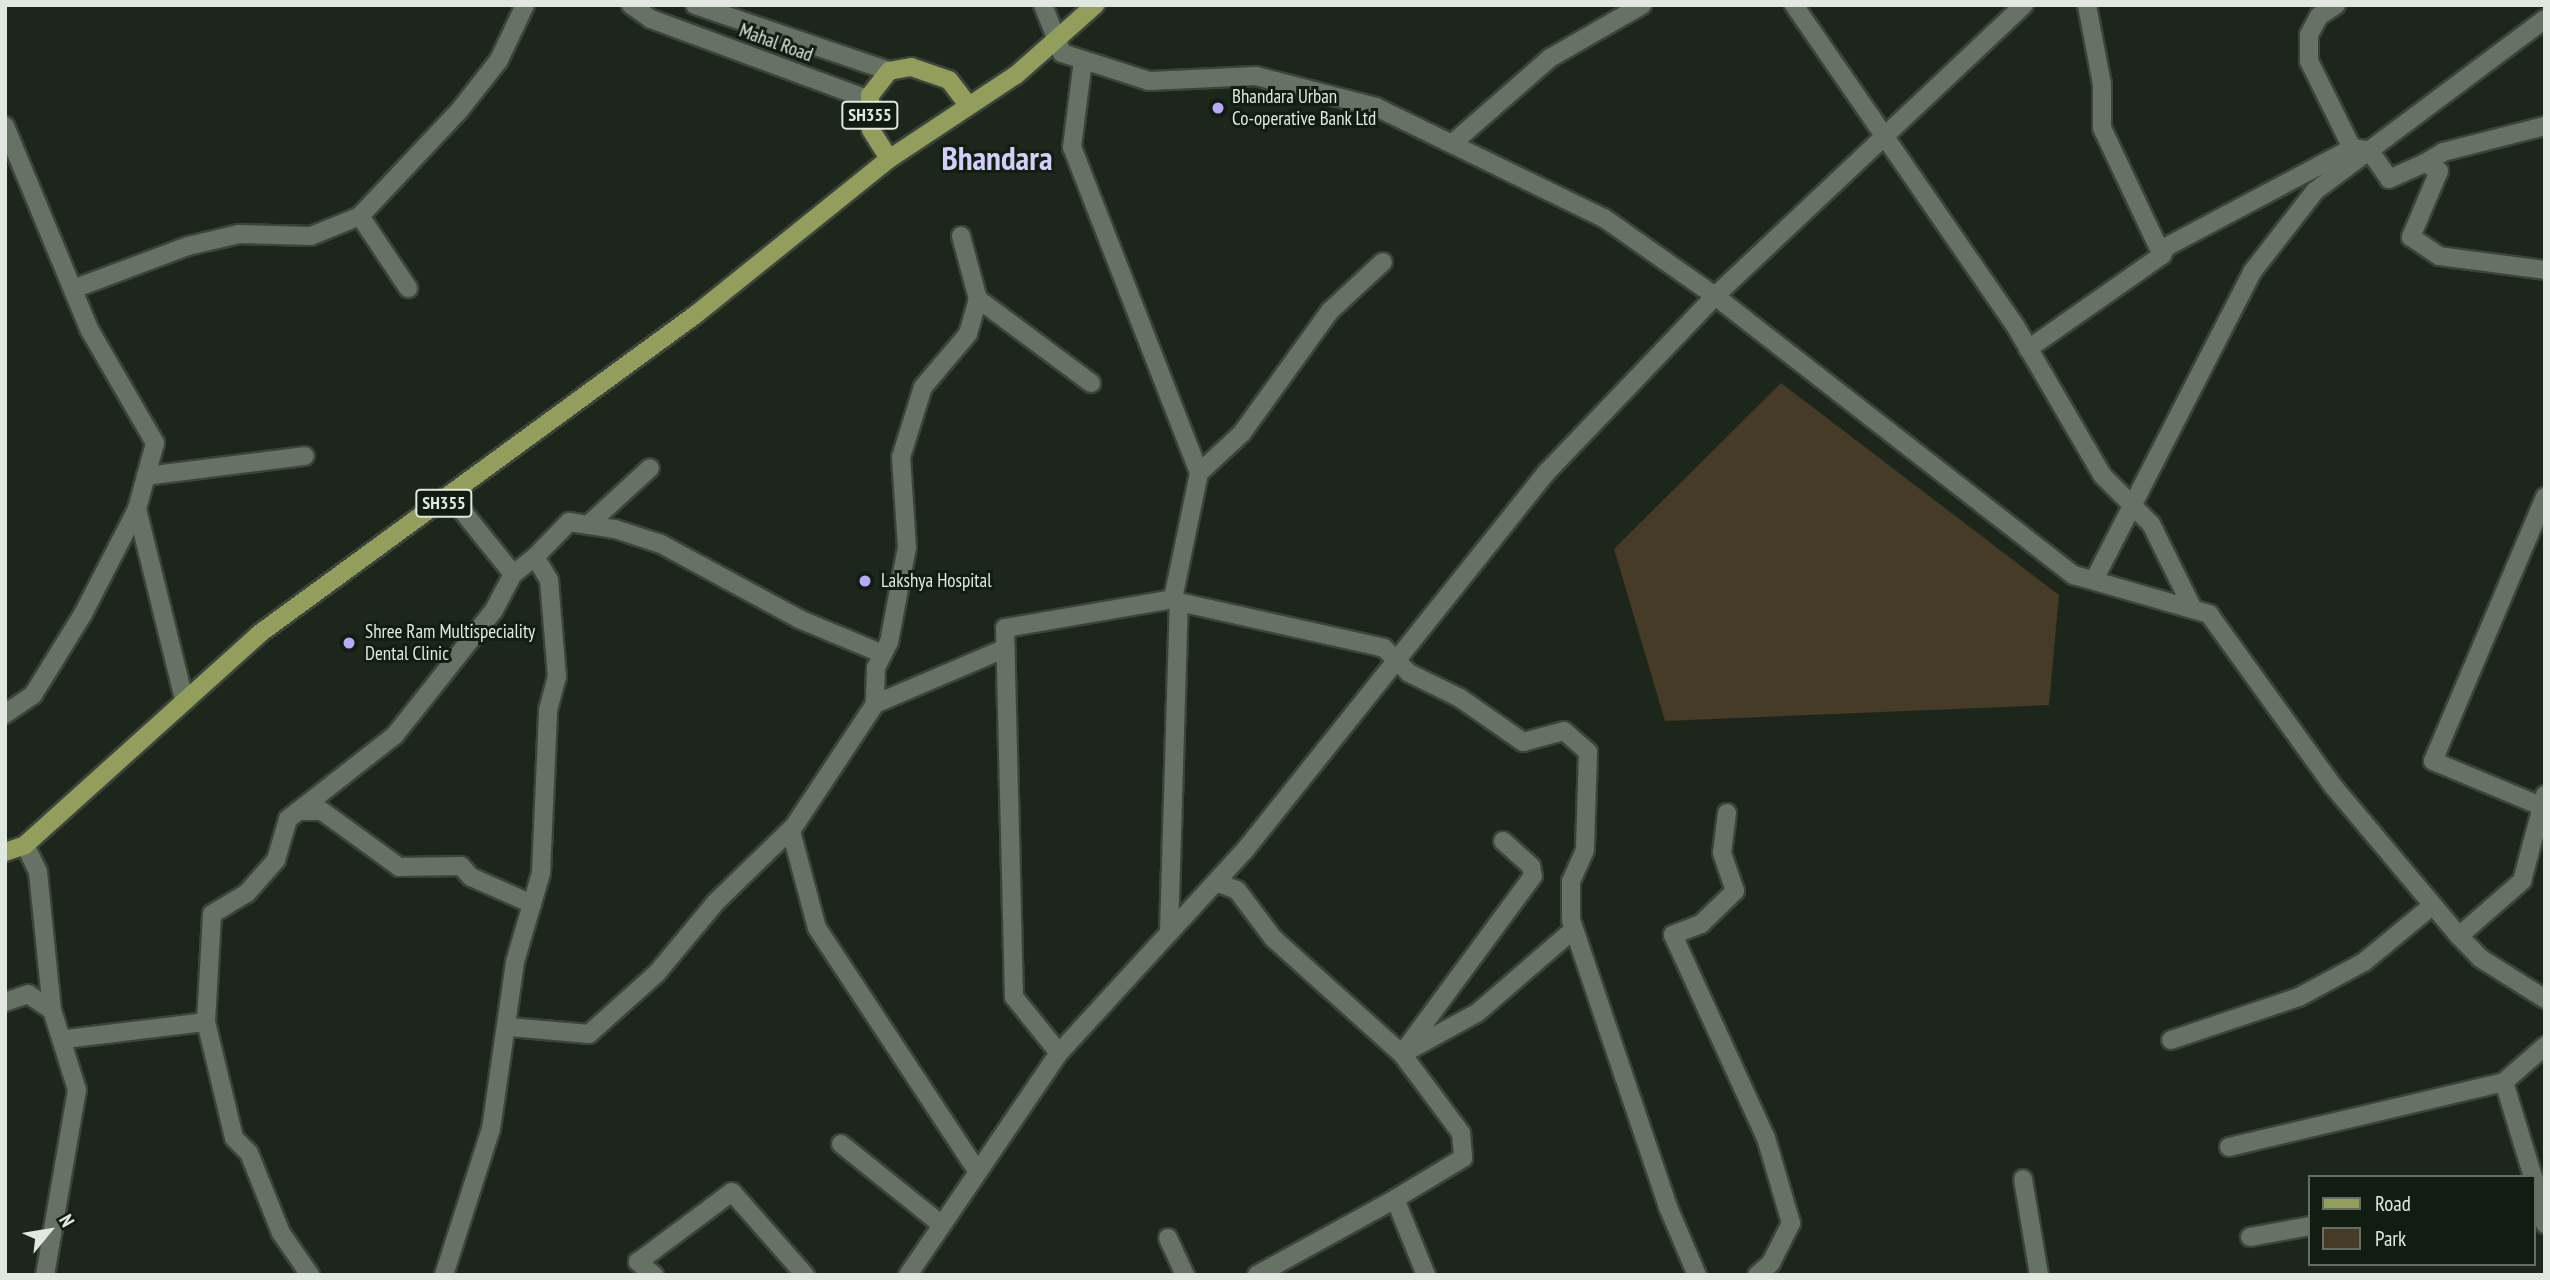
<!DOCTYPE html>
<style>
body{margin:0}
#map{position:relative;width:2550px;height:1280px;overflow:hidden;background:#1c261b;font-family:"PT Sans Narrow",sans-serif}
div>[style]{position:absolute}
.green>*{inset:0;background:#453b27}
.roads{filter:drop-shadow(2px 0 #3b433a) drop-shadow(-2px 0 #3b433a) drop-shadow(0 2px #3b433a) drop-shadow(0 -2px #3b433a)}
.street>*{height:18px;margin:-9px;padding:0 9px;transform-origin:9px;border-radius:9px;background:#657264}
.secondary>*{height:18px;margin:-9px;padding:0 9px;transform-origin:9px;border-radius:9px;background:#657264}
.primary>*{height:18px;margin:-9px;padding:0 9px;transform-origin:9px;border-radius:9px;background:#949e5c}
.dots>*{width:19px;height:19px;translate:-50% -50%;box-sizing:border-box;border:4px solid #121d12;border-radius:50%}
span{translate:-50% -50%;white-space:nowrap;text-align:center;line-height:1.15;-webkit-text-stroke:6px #121d12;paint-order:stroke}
.shield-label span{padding:2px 5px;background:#121d12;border:2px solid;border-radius:5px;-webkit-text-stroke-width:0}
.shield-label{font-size:18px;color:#e1e8e0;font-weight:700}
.street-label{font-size:19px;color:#e1e8e0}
.poi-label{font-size:19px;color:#e1e8e0}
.left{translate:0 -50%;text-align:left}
.town-label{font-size:33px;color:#d4cffa;font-weight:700}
.frame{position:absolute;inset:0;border:7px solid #e1e8e0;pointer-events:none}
.legend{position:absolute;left:2308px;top:1175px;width:228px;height:91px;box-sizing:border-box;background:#121d12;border:2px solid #656e64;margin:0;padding:9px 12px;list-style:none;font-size:21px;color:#e1e8e0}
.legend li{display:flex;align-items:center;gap:14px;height:35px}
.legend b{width:35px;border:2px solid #656e64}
.north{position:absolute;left:14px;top:1196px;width:70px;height:70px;-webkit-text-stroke:5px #121d12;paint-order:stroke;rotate:60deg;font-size:19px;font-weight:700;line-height:28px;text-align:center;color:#e1e8e0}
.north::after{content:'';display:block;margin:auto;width:24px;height:32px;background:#e1e8e0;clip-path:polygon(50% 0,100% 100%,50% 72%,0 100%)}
</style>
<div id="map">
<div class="green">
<div style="clip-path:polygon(1781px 383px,2059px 595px,2049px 705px,1665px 721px,1614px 549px)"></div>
</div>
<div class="roads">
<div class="street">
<div style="left:1043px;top:5px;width:52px;rotate:68.4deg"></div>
<div style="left:1062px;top:53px;width:91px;rotate:17.8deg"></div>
<div style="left:1149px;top:81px;width:107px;rotate:-2.7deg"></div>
<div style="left:1256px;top:76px;width:124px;rotate:14.5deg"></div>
<div style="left:1376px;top:107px;width:254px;rotate:26deg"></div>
<div style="left:1604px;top:218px;width:136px;rotate:35.1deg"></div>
<div style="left:1715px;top:296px;width:424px;rotate:-43.3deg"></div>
<div style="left:1794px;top:5px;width:391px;rotate:55.4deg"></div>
<div style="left:2016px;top:327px;width:171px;rotate:59.8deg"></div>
<div style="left:2102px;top:475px;width:69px;rotate:45deg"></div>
<div style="left:2151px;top:524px;width:95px;rotate:63.7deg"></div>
<div style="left:2336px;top:5px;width:20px;rotate:147deg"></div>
<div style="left:2319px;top:16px;width:21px;rotate:118deg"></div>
<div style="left:2309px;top:35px;width:26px;rotate:90deg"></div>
<div style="left:2309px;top:61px;width:97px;rotate:63.7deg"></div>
<div style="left:1083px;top:60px;width:88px;rotate:97.2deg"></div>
<div style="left:1072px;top:147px;width:350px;rotate:68.7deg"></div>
<div style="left:1199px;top:473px;width:129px;rotate:101.7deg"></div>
<div style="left:1173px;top:599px;width:7px;rotate:27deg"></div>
<div style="left:5px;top:126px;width:220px;rotate:67.5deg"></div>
<div style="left:89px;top:329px;width:132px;rotate:59.9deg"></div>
<div style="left:155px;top:443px;width:68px;rotate:105.3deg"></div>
<div style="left:137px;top:509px;width:118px;rotate:117.2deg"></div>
<div style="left:83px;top:614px;width:95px;rotate:121.7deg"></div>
<div style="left:33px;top:695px;width:34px;rotate:146deg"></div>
<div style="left:1454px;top:142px;width:128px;rotate:-41.2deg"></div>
<div style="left:1550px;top:58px;width:106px;rotate:-29.9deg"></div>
<div style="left:2425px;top:163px;width:21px;rotate:-31deg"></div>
<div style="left:2443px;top:152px;width:105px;rotate:-14.3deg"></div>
<div style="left:360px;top:216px;width:87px;rotate:56.3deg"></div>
<div style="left:961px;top:236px;width:65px;rotate:74.9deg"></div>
<div style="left:978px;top:299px;width:36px;rotate:106deg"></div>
<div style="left:968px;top:334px;width:70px;rotate:130.3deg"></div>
<div style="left:923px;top:387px;width:73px;rotate:107.4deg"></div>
<div style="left:901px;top:457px;width:90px;rotate:86.2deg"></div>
<div style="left:907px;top:547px;width:97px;rotate:100.7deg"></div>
<div style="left:889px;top:642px;width:29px;rotate:117deg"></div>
<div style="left:876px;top:668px;width:36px;rotate:92deg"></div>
<div style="left:875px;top:704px;width:152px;rotate:123.5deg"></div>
<div style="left:791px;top:831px;width:100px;rotate:75deg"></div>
<div style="left:817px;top:928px;width:292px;rotate:56.6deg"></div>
<div style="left:2162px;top:255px;width:9px;rotate:-63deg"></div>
<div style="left:2166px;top:247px;width:211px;rotate:-28deg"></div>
<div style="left:2352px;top:148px;width:17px;rotate:7deg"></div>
<div style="left:2369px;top:150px;width:35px;rotate:55deg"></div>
<div style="left:2389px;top:179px;width:39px;rotate:-24deg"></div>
<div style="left:2425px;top:163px;width:16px;rotate:30deg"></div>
<div style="left:2439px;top:171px;width:72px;rotate:113deg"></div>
<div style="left:2411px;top:237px;width:34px;rotate:34deg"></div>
<div style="left:2439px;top:256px;width:107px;rotate:7.5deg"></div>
<div style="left:73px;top:289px;width:123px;rotate:-20.5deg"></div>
<div style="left:188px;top:246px;width:52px;rotate:-13.2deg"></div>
<div style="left:239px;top:234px;width:72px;rotate:1.6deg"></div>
<div style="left:311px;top:236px;width:53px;rotate:-22.2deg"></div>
<div style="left:360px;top:216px;width:144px;rotate:-46.7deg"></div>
<div style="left:459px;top:111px;width:65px;rotate:-51.9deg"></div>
<div style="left:499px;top:60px;width:61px;rotate:-64.7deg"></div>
<div style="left:978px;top:299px;width:141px;rotate:36.6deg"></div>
<div style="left:2028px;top:349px;width:164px;rotate:-35deg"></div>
<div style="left:2162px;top:255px;width:140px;rotate:-115.3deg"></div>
<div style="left:2102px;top:128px;width:44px;rotate:-90deg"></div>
<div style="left:2102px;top:84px;width:80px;rotate:-100.8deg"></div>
<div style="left:1199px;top:473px;width:59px;rotate:-42.9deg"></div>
<div style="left:1242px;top:433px;width:150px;rotate:-54.2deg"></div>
<div style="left:1330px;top:311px;width:72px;rotate:-42.8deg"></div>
<div style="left:146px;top:476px;width:160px;rotate:-7.2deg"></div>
<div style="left:137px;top:509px;width:196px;rotate:76.1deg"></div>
<div style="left:588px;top:525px;width:84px;rotate:-42.6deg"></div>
<div style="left:535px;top:557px;width:49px;rotate:-45.8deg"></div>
<div style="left:569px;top:522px;width:47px;rotate:8.7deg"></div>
<div style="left:615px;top:529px;width:48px;rotate:18.1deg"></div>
<div style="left:661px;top:544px;width:157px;rotate:28.5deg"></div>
<div style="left:799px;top:619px;width:91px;rotate:22.6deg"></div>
<div style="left:2094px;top:580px;width:346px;rotate:-62.8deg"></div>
<div style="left:2252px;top:272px;width:103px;rotate:-52.1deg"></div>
<div style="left:2315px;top:191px;width:287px;rotate:-36.8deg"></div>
<div style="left:875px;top:704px;width:142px;rotate:-23.1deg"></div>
<div style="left:2541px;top:806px;width:117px;rotate:-157.4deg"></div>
<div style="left:2433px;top:761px;width:287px;rotate:-67deg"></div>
<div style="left:298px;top:811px;width:24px"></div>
<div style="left:322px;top:811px;width:95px;rotate:36deg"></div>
<div style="left:399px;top:867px;width:62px;rotate:-0.9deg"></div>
<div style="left:461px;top:866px;width:15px;rotate:48deg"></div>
<div style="left:471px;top:877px;width:67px;rotate:23.9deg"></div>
<div style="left:1727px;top:813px;width:40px;rotate:97.1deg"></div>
<div style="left:1722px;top:853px;width:40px;rotate:71.1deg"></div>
<div style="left:1735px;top:891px;width:47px;rotate:135.9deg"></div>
<div style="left:1701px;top:924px;width:30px;rotate:159deg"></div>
<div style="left:1673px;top:935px;width:223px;rotate:65.4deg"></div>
<div style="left:1766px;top:1138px;width:89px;rotate:73.6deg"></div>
<div style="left:1791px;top:1223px;width:45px;rotate:116.6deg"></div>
<div style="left:1771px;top:1263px;width:18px;rotate:139deg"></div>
<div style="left:1503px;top:841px;width:38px;rotate:42deg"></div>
<div style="left:1531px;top:866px;width:10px;rotate:79deg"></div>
<div style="left:1533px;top:876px;width:221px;rotate:126.4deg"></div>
<div style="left:1402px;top:1054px;width:85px;rotate:-28.7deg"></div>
<div style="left:1477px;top:1013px;width:128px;rotate:-40.9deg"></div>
<div style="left:25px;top:845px;width:30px;rotate:64deg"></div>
<div style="left:38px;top:872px;width:139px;rotate:84.2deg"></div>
<div style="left:1216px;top:882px;width:22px;rotate:21deg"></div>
<div style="left:1237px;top:890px;width:60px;rotate:53.1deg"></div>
<div style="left:1273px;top:938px;width:173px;rotate:42deg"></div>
<div style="left:1402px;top:1054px;width:99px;rotate:53.2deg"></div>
<div style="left:1461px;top:1133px;width:25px;rotate:85deg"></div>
<div style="left:1463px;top:1158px;width:79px;rotate:148.9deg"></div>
<div style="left:1395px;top:1199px;width:82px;rotate:67.8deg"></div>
<div style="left:1169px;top:933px;width:331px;rotate:-88.3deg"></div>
<div style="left:1179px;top:602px;width:210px;rotate:12.6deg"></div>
<div style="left:1384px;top:648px;width:35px;rotate:45deg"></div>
<div style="left:1409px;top:673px;width:57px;rotate:26.1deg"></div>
<div style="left:1460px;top:698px;width:77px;rotate:34.9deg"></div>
<div style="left:1523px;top:742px;width:42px;rotate:-15deg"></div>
<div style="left:1564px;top:731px;width:32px;rotate:41deg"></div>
<div style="left:1588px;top:752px;width:98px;rotate:91.8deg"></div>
<div style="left:1585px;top:850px;width:34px;rotate:114deg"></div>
<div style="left:1571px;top:881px;width:39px;rotate:90deg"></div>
<div style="left:1571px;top:920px;width:303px;rotate:71.3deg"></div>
<div style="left:1668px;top:1207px;width:74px;rotate:66.9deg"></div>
<div style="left:2459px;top:936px;width:84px;rotate:-41.1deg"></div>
<div style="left:2522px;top:881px;width:89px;rotate:-75deg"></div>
<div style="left:5px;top:1002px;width:24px;rotate:-19deg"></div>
<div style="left:28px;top:994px;width:29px;rotate:34deg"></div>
<div style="left:52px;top:1010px;width:84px;rotate:72.6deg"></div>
<div style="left:77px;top:1090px;width:188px;rotate:99.8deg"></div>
<div style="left:206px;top:1022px;width:108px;rotate:-86.8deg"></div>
<div style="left:212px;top:914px;width:41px;rotate:-31deg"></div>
<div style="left:247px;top:893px;width:44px;rotate:-48.7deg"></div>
<div style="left:276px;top:860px;width:43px;rotate:-73.7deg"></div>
<div style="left:288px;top:819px;width:136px;rotate:-38.1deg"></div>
<div style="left:395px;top:735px;width:159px;rotate:-51.6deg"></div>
<div style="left:494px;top:610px;width:41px;rotate:-62.2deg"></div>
<div style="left:510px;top:1027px;width:79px;rotate:5.1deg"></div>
<div style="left:589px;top:1034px;width:91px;rotate:-41.9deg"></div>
<div style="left:657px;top:973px;width:92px;rotate:-50.3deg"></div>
<div style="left:716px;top:902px;width:106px;rotate:-44.2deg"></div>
<div style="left:65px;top:1039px;width:142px;rotate:-6.9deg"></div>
<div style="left:206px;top:1022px;width:119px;rotate:76.4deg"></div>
<div style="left:234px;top:1138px;width:21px;rotate:45deg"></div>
<div style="left:249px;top:1153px;width:86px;rotate:68.2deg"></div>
<div style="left:281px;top:1233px;width:51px;rotate:55.4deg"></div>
<div style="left:2171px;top:1040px;width:135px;rotate:-18.6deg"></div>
<div style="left:2299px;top:997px;width:74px;rotate:-28.3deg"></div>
<div style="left:2364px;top:962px;width:89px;rotate:-39.6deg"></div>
<div style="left:1059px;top:1053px;width:72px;rotate:-128.8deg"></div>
<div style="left:1014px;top:997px;width:369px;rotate:-91.4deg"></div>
<div style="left:1005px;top:628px;width:170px;rotate:-9.8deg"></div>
<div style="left:2504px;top:1082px;width:99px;rotate:73deg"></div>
<div style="left:841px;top:1144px;width:129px;rotate:38.7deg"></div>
<div style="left:2229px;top:1147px;width:283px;rotate:-13.3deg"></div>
<div style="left:2504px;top:1082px;width:55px;rotate:-41.3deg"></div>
<div style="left:2023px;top:1179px;width:97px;rotate:80.5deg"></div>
<div style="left:2534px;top:1179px;width:46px;rotate:76.3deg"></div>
<div style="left:2250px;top:1237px;width:61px;rotate:-10.4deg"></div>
<div style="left:1168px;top:1238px;width:41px;rotate:65.3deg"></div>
<div style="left:444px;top:1275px;width:153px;rotate:-72.2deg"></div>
<div style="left:491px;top:1129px;width:169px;rotate:-81.8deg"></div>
<div style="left:515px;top:962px;width:93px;rotate:-73.7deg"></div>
<div style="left:541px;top:873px;width:163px;rotate:-87.5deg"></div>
<div style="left:548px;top:710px;width:34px;rotate:-75deg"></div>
<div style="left:557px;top:677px;width:97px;rotate:-94.7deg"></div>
<div style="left:549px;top:580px;width:27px;rotate:-121deg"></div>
<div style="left:535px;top:557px;width:28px;rotate:142deg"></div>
<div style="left:513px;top:574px;width:99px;rotate:-128.8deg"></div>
<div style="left:654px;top:1275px;width:21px;rotate:-141deg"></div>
<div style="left:638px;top:1262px;width:117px;rotate:-36.7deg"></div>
<div style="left:732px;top:1192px;width:111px;rotate:48.7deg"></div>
<div style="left:908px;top:1275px;width:268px;rotate:-55.8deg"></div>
<div style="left:1059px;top:1053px;width:275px;rotate:-47.5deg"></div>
<div style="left:1245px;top:850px;width:484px;rotate:-51.4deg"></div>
<div style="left:1547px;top:472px;width:243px;rotate:-46.3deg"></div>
<div style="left:1715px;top:296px;width:455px;rotate:37.9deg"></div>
<div style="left:2074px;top:575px;width:141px;rotate:16.1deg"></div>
<div style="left:2209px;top:614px;width:212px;rotate:54.2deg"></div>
<div style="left:2333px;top:786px;width:196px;rotate:50deg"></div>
<div style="left:2459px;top:936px;width:30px;rotate:46deg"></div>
<div style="left:2480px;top:958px;width:77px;rotate:32.2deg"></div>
<div style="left:1257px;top:1275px;width:158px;rotate:-28.8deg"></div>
</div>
<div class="secondary">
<div style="left:631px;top:5px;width:24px;rotate:35deg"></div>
<div style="left:651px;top:19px;width:233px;rotate:20.3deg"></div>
<div style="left:695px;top:5px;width:205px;rotate:18.8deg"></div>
</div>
<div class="primary">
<div style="left:968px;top:105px;width:31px;rotate:-127deg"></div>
<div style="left:949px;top:80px;width:40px;rotate:-161.1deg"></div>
<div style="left:911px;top:67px;width:22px;rotate:170deg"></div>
<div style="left:889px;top:71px;width:31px;rotate:128deg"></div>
<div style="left:870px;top:95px;width:35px;rotate:88deg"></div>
<div style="left:871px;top:130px;width:34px;rotate:58deg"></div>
<div style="left:889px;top:159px;width:152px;rotate:-33.5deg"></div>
<div style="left:1016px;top:75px;width:106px;rotate:-41.5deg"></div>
<div style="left:5px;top:852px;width:21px;rotate:-19deg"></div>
<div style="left:25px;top:845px;width:315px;rotate:-42deg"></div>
<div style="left:259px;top:634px;width:540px;rotate:-36.19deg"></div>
<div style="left:695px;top:315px;width:249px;rotate:-38.8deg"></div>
</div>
</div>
<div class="dots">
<div style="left:1218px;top:108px;background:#b7abf8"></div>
<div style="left:865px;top:581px;background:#b7abf8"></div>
<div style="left:349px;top:643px;background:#b7abf8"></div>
</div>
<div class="shield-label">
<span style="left:870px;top:115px">SH355</span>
<span style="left:444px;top:503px">SH355</span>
</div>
<div class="street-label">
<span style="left:776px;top:43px;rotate:20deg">Mahal Road</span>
</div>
<div class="poi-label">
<span class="left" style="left:1232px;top:108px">Bhandara Urban<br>Co-operative Bank Ltd</span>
<span class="left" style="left:881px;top:581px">Lakshya Hospital</span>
<span class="left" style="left:365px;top:643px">Shree Ram Multispeciality<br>Dental Clinic</span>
</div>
<div class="town-label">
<span style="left:997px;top:158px">Bhandara</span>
</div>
<div class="frame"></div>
<ul class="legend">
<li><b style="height:9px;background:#949e5c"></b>Road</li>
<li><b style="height:19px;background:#453b27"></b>Park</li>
</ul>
<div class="north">N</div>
</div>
